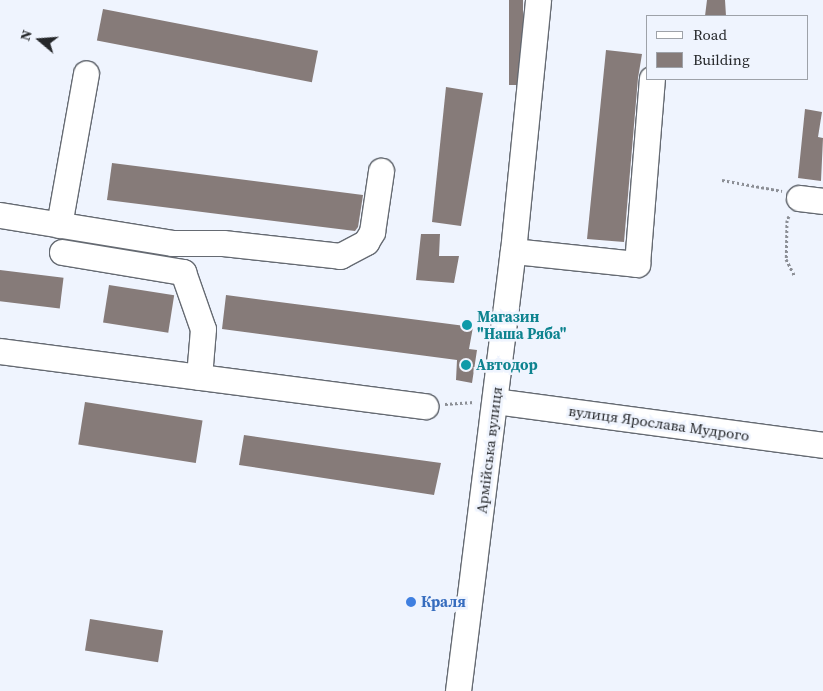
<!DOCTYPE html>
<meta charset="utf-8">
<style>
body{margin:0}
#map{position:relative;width:823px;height:691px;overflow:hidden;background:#eff4fe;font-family:"Source Serif 4",serif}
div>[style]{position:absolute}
.building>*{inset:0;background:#867b79;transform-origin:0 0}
.path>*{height:3px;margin-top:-1.5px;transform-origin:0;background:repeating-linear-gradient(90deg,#8c8f96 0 2.5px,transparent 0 5px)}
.roads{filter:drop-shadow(1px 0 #656a72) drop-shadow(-1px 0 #656a72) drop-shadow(0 1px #656a72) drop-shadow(0 -1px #656a72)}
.minor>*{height:25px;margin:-12.5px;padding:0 12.5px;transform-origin:12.5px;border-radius:12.5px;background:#fff}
.dots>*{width:14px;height:14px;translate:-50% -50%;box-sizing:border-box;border:2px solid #eff4fe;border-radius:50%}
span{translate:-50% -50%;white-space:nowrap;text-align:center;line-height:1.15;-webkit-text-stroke:5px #eff4fe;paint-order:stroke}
.culture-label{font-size:15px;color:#0d838f;font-weight:700}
.left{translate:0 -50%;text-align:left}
.street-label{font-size:15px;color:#25272a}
.shop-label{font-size:15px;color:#366cbe;font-weight:700}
.legend{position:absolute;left:646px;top:15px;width:162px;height:65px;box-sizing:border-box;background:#eff4fe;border:1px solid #9ea2a9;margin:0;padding:6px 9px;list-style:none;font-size:15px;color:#25272a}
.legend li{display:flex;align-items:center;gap:10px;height:25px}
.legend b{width:25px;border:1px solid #9ea2a9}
.north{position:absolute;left:15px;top:15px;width:50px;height:50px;-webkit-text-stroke:4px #eff4fe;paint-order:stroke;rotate:288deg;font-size:14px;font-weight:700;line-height:20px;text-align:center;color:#25272a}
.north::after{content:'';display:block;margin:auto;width:18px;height:22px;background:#25272a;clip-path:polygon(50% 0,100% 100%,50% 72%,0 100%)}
</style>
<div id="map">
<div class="building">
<div style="left:509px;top:0;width:14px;height:85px"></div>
<div style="clip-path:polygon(707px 0,725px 0,726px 16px,705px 16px)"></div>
<div style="left:103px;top:9px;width:219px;height:32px;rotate:11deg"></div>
<div style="clip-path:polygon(606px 50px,642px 54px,638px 78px,624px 242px,587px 239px)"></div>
<div style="clip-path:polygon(446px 87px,483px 93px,461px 226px,432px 222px)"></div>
<div style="clip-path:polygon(805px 109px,822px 112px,818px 137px,823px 138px,821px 181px,798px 178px)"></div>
<div style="clip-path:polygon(112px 163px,363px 195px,358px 227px,355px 231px,107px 200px)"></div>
<div style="clip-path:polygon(421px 234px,440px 234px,439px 256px,459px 256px,454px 283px,416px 280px)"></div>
<div style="left:0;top:270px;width:64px;height:31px;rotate:7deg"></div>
<div style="left:109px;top:285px;width:66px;height:38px;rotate:9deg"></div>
<div style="clip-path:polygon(226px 295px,473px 327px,469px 349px,477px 350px,472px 383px,456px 380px,457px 360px,222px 329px)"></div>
<div style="left:85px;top:402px;width:119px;height:43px;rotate:9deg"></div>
<div style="clip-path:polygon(244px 435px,340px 449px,441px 463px,434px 495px,239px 465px)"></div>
<div style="left:90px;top:619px;width:74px;height:32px;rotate:9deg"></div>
</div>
<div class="path">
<div style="left:722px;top:180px;width:61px;rotate:10.4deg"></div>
<div style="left:789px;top:216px;width:4px;rotate:117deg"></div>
<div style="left:787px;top:220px;width:39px;rotate:91deg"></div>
<div style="left:786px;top:259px;width:18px;rotate:63deg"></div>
<div style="left:445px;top:404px;width:29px;rotate:-4deg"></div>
</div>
<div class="roads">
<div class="minor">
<div style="left:799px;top:198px;width:24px;rotate:7deg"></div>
<div style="left:0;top:215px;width:174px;rotate:9.2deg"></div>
<div style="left:172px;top:243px;width:51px"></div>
<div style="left:223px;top:243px;width:118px;rotate:6.3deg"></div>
<div style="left:340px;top:256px;width:30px;rotate:-28deg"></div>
<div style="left:366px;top:242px;width:12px;rotate:-59deg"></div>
<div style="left:372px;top:232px;width:62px;rotate:-81.6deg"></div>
<div style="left:59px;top:225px;width:154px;rotate:-79.9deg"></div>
<div style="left:513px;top:251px;width:125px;rotate:6deg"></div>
<div style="left:637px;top:264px;width:186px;rotate:-85.4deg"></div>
<div style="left:62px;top:252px;width:123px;rotate:9.4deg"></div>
<div style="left:183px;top:272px;width:60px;rotate:70.7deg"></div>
<div style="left:203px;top:329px;width:48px;rotate:94.8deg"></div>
<div style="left:0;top:351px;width:429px;rotate:7.4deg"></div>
<div style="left:495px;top:401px;width:331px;rotate:7.6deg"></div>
<div style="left:458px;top:691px;width:443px;rotate:-82.9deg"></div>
<div style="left:513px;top:251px;width:252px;rotate:-84.3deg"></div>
</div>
</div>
<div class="dots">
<div style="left:467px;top:325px;background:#0f9aa8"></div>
<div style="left:466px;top:365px;background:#0f9aa8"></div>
<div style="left:411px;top:602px;background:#3f7fe0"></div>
</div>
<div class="culture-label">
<span class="left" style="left:477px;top:325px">Магазин<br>"Наша Ряба"</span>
<span class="left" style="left:476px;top:365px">Автодор</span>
</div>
<div class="street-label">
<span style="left:659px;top:423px;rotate:8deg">вулиця Ярослава Мудрого</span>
<span style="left:489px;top:450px;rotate:-83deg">Армійська вулиця</span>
</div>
<div class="shop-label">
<span class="left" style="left:421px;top:602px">Краля</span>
</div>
<ul class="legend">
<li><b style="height:6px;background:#fff"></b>Road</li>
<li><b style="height:14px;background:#867b79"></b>Building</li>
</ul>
<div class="north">N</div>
</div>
